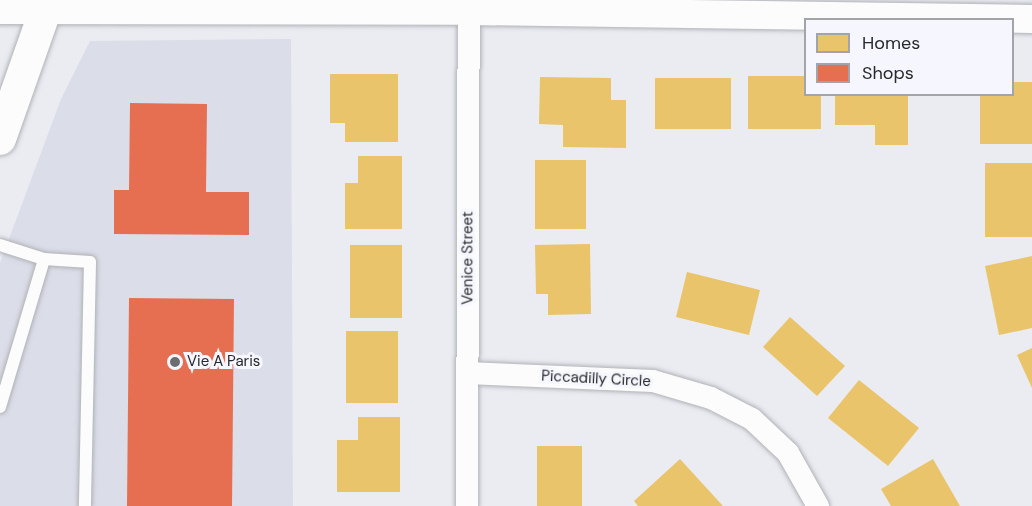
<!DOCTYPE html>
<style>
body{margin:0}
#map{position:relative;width:1032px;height:506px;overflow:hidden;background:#eaecf2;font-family:"DM Sans",sans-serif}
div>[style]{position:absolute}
.built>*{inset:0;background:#dbdde9}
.homes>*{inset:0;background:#e9c46a}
.shops>*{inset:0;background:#e76f51}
.roads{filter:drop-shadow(0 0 2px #b0b2b6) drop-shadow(0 0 2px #b0b2b6)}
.service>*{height:12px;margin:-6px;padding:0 6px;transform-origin:6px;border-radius:6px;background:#fcfcfd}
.minor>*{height:22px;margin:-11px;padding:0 11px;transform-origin:11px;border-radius:11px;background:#fcfcfd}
.tertiary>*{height:28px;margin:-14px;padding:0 14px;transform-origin:14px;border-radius:14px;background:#fcfcfd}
.secondary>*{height:32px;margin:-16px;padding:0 16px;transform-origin:16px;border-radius:16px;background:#fcfcfd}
.dots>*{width:16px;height:16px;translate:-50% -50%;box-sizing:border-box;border:3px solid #f6f7fe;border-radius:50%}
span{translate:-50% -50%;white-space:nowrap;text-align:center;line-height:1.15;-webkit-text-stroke:6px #f6f7fe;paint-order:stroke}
.street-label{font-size:15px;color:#27282c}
.poi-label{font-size:15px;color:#27282c}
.left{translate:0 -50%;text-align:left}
.legend{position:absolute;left:804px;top:18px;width:210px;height:78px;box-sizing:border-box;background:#f6f7fe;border:2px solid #a3a4aa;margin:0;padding:8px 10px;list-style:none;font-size:18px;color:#27282c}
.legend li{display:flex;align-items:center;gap:12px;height:30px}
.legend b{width:30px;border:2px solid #a3a4aa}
</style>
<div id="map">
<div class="built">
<div style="clip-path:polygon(291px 39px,293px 506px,0 506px,0 263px,61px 99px,90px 41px)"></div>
</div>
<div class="homes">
<div style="clip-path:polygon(330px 74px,398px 74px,398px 142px,345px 142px,345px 123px,330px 123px)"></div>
<div style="clip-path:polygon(748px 76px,806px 76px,806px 94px,821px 94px,821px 129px,748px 129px)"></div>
<div style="clip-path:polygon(540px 77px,611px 78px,611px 100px,626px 100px,626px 148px,563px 147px,563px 125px,539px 124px)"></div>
<div style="clip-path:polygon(655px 78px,731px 78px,731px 129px,655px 129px)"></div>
<div style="clip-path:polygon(1012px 82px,1032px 82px,1032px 144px,980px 144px,980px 94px,1012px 94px)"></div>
<div style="clip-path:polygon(835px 94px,908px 94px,908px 145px,875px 145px,875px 125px,835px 125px)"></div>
<div style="clip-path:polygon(358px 156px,402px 156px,402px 229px,345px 229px,345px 183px,358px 183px)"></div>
<div style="clip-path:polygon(535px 160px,586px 160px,586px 229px,535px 229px)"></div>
<div style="clip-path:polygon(985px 163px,1032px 163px,1032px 237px,985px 237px)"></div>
<div style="clip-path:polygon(590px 244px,591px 314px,548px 315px,548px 294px,536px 294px,535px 245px)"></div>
<div style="clip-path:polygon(350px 245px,402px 245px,402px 318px,350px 318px)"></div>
<div style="clip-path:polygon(1032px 256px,1032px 328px,999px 335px,985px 266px)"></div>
<div style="clip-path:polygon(687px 272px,760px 290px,749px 335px,676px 317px)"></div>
<div style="clip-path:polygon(790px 317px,845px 366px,817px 396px,763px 347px)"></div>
<div style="clip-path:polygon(346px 331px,398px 331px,398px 403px,346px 403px)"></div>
<div style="clip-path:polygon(1032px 348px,1032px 388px,1017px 355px)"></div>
<div style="clip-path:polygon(859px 380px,919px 428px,888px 466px,828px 418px)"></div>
<div style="clip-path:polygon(358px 417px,400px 417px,400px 492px,337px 492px,337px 440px,358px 440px)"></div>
<div style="clip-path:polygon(537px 446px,582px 446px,582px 506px,537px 506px)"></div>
<div style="clip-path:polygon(680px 459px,723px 506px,638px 506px,634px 501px)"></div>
<div style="clip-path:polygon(933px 459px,960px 506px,891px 506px,881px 489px)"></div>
</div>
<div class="shops">
<div style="clip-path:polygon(130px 103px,207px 104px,206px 192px,249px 192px,249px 235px,114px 234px,114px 190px,129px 190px)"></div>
<div style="clip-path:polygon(129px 298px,234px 299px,232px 506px,127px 506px)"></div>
</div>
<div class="roads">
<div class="service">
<div style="left:0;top:245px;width:46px;rotate:17.7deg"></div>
<div style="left:44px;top:259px;width:46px;rotate:3.7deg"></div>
<div style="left:90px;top:262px;width:244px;rotate:91.2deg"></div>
<div style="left:0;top:407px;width:154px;rotate:-73.4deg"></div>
</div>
<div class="minor">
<div style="left:467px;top:373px;width:186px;rotate:2.5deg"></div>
<div style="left:653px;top:381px;width:60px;rotate:16.3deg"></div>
<div style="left:711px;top:398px;width:46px;rotate:27.1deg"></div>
<div style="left:752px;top:419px;width:50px;rotate:43.4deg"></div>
<div style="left:788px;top:453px;width:61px;rotate:60.5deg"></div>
<div style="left:467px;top:506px;width:495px;rotate:-89.8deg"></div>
</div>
<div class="tertiary">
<div style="left:0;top:10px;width:469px;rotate:0.1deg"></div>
<div style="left:469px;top:11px;width:563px;rotate:0.81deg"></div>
</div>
<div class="secondary">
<div style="left:0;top:139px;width:147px;rotate:-70.6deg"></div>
</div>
</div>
<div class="dots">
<div style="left:175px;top:362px;background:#6b6d71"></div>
</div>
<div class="street-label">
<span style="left:468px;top:258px;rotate:-90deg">Venice Street</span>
<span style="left:596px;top:379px;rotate:3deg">Piccadilly Circle</span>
</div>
<div class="poi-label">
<span class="left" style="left:187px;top:362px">Vie A Paris</span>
</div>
<ul class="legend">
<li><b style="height:16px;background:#e9c46a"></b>Homes</li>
<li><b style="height:16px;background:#e76f51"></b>Shops</li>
</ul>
</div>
